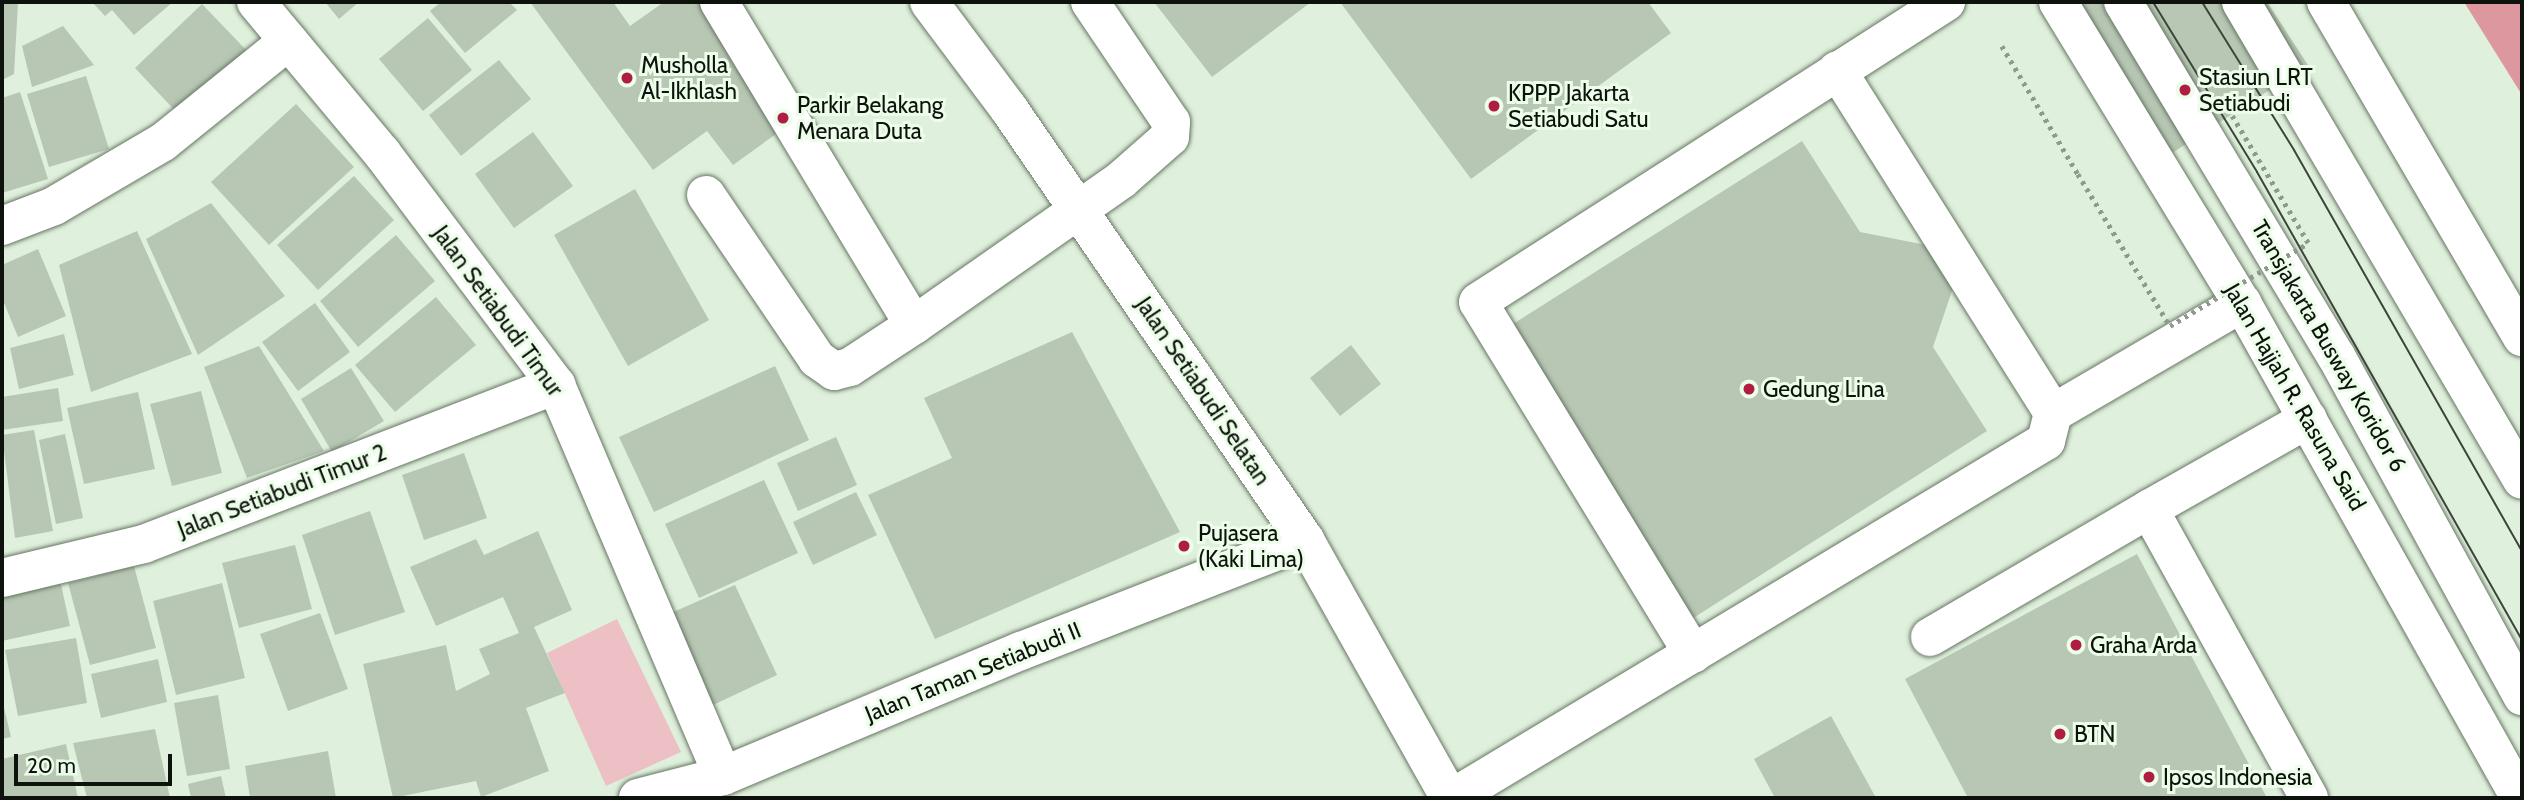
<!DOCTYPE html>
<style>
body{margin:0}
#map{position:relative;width:2524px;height:800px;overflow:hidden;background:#dff0dc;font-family:Cabin,sans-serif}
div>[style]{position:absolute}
.green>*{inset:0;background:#ecc0c4}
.water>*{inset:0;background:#dd979e}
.building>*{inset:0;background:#b7c7b4}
.path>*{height:4.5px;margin-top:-2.25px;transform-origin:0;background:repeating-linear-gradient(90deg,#8e9b8c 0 3.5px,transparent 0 8.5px)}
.roads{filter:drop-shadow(0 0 2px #677664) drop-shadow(0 0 2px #677664)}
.minor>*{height:38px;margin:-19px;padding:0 19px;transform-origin:19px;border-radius:19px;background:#fff}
.major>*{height:38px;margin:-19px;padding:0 19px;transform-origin:19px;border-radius:19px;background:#fff}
.tram>*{height:2px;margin:-1px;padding:0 1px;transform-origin:1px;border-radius:1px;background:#3d453b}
.path-bridge>*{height:4.5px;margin-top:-2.25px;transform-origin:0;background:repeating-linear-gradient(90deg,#8e9b8c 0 3.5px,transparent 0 8.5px)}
.dots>*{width:19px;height:19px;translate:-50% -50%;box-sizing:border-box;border:4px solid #ecfde9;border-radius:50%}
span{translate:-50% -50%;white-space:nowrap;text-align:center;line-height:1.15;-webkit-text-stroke:6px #ecfde9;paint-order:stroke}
.poi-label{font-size:23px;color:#0d130c}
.left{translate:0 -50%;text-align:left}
.street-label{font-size:23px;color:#0d130c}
.frame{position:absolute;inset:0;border:4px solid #0d130c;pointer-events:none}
.scale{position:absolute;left:14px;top:754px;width:158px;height:32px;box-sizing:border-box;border:4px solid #0d130c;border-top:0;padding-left:9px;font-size:21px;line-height:24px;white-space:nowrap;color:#0d130c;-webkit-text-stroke:5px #ecfde9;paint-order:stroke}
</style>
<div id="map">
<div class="green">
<div style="clip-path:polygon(617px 619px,681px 752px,606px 786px,547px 653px)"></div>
</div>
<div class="water">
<div style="clip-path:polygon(2464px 2px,2522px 2px,2522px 95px)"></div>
</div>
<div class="building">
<div style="clip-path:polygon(2px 2px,18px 3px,14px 74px,2px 80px)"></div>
<div style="clip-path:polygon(92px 2px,173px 2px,134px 35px,112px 10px,105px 16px)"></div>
<div style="clip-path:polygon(325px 2px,359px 2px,339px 19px)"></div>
<div style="clip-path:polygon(441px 2px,509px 2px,517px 10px,465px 53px,430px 11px)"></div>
<div style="clip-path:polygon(530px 2px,613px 2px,630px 26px,664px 2px,707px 2px,794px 121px,733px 165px,707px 131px,653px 170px)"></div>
<div style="clip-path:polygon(1154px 2px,1311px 2px,1212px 77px)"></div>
<div style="clip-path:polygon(1340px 2px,1648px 2px,1671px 33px,1471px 179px)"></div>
<div style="clip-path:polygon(2044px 2px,2267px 2px,2308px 65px,2149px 168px)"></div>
<div style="clip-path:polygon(202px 4px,249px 53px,181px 117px,135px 68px)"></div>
<div style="clip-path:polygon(428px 18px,472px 70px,423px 111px,379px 59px)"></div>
<div style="clip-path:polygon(63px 26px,94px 65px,32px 87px,22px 46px)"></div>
<div style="clip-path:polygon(499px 60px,531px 99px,461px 156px,429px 115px)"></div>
<div style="clip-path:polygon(86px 76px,109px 149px,49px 167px,27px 94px)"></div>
<div style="clip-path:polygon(20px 92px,48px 179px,2px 193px,2px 98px)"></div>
<div style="clip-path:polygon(296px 104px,354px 167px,269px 245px,211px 182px)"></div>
<div style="clip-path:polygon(533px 132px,573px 186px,514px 228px,475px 174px)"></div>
<div style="clip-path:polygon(1802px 141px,1860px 232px,1931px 246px,1955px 282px,1933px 347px,1987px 431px,1687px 622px,1502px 331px)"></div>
<div style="clip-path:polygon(354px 176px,394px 220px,318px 290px,277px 245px)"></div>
<div style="clip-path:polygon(635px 189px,709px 320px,628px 366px,554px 235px)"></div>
<div style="clip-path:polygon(211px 203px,285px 296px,198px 355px,146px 239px)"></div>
<div style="clip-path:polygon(137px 231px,192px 354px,91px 392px,59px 265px)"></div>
<div style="clip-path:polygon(396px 235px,435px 281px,358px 347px,320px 301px)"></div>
<div style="clip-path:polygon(38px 249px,66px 316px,18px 337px,2px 298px,2px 265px)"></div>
<div style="clip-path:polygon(436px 297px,476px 345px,395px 412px,355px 365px)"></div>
<div style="clip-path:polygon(315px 303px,350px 352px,298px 391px,262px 342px)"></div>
<div style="clip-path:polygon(1072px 332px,1180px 532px,935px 639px,868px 495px,952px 458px,924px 398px)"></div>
<div style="clip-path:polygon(64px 334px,74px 375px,19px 389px,10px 348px)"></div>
<div style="clip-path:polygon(1351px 345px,1381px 384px,1340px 416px,1310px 378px)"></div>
<div style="clip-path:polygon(259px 346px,324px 451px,247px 478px,204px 367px)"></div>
<div style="clip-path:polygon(775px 366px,809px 440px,654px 512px,619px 437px)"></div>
<div style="clip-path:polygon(351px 368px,384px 421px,332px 452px,301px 399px)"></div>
<div style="clip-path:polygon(58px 388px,63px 421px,2px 430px,2px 397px)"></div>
<div style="clip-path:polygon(201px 391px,222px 473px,172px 486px,150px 404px)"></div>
<div style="clip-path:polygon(138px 392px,155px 469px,84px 484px,67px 408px)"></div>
<div style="clip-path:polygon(34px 430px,53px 531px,15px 538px,2px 435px)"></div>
<div style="clip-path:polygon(65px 434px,83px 518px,56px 524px,39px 440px)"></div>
<div style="clip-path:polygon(836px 437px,857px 485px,798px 511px,777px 463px)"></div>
<div style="clip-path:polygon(464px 453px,487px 518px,424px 540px,402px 475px)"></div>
<div style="clip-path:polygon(764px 480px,798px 553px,699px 598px,665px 524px)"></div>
<div style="clip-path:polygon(856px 492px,877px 535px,813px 565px,793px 522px)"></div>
<div style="clip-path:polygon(370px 511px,405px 612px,335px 635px,302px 535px)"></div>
<div style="clip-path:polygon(538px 531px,572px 610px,534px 627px,565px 693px,526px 708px,549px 771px,481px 797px,476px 781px,393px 798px,363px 664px,446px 645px,456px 691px,490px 674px,479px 649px,519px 633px,503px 597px,436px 626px,410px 567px,476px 539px,484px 555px)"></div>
<div style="clip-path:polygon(295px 545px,312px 609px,239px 628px,222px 563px)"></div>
<div style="clip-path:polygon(2137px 554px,2267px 798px,1968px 798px,1905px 679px)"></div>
<div style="clip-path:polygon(134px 566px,156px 648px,90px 665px,68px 583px)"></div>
<div style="clip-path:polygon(59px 575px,70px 626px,2px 641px,2px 588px)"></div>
<div style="clip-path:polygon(222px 583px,245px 678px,176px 695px,153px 601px)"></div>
<div style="clip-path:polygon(735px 585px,777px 675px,713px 705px,671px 613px)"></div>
<div style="clip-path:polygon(320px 613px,348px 689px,288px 711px,260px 634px)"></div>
<div style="clip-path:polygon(76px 638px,87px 703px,18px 716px,5px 650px)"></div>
<div style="clip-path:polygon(158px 659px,167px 702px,101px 718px,91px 674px)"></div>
<div style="clip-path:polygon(218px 695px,230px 769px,187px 776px,174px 703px)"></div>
<div style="clip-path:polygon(2px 699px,11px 737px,2px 739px)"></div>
<div style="clip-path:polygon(1831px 716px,1876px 798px,1775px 798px,1754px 759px)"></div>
<div style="clip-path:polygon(155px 729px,170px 798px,87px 798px,73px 743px)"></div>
<div style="clip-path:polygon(66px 744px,78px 798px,2px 798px,2px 759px)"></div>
<div style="clip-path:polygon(328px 751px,336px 798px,250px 798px,245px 766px)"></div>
<div style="clip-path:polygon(221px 776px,226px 798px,191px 798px,188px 784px)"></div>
</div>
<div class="path">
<div style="left:2002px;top:46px;width:149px;rotate:59.3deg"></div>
</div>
<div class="roads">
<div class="minor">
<div style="left:256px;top:2px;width:197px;rotate:50.2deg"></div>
<div style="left:382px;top:153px;width:290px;rotate:53.1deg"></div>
<div style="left:556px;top:385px;width:425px;rotate:66.9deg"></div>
<div style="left:719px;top:2px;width:377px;rotate:58.9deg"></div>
<div style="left:914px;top:325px;width:253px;rotate:-35deg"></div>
<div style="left:1121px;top:180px;width:65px;rotate:-41.3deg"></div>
<div style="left:1170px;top:137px;width:15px;rotate:-86deg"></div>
<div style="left:1171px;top:122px;width:145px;rotate:-124deg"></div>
<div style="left:929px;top:2px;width:134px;rotate:53.2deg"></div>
<div style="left:1009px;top:109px;width:523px;rotate:55.52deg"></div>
<div style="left:1305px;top:540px;width:296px;rotate:60.7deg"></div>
<div style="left:2123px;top:2px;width:413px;rotate:59deg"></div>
<div style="left:2336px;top:356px;width:388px;rotate:61.3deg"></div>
<div style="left:2241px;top:2px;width:554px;rotate:59.55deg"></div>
<div style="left:706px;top:195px;width:198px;rotate:55.9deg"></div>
<div style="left:817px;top:359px;width:21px;rotate:35deg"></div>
<div style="left:834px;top:371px;width:16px;rotate:-14deg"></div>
<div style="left:850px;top:367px;width:77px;rotate:-33.3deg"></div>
<div style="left:2px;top:226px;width:56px;rotate:-21deg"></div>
<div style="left:54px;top:206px;width:126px;rotate:-30.4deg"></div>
<div style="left:163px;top:142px;width:161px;rotate:-38.9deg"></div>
<div style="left:2053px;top:413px;width:219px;rotate:-30.2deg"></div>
<div style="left:2308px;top:419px;width:183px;rotate:150.5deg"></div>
<div style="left:2149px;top:509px;width:330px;rotate:61deg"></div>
<div style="left:2px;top:578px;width:146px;rotate:-13.5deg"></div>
<div style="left:144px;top:544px;width:442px;rotate:-21.1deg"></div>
<div style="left:1930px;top:637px;width:254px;rotate:-30.3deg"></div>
<div style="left:1693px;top:654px;width:412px;rotate:-121.4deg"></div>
<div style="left:1478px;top:302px;width:556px;rotate:-32.66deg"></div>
<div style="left:638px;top:798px;width:88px;rotate:-14.5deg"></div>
<div style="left:723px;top:776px;width:323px;rotate:-22.8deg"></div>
<div style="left:1021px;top:651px;width:305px;rotate:-21.3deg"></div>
<div style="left:1452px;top:798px;width:693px;rotate:-31.01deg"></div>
<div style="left:2046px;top:441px;width:29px;rotate:-76deg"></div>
<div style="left:2053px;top:413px;width:405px;rotate:-122.2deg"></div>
</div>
<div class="major">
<div style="left:2058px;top:2px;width:353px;rotate:58.6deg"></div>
<div style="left:2242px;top:303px;width:568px;rotate:60.68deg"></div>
<div style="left:2326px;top:2px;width:388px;rotate:59.7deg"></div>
</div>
</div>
<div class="tram">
<div style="left:2153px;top:2px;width:199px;rotate:58.5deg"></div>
<div style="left:2257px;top:172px;width:538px;rotate:60.48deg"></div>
<div style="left:2202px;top:2px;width:174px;rotate:58.1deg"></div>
<div style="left:2294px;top:150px;width:461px;rotate:60.4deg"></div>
</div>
<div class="path-bridge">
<div style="left:2078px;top:174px;width:178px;rotate:58.8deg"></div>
<div style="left:2170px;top:326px;width:161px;rotate:-31deg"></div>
<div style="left:2308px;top:243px;width:148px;rotate:-120.9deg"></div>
</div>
<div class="dots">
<div style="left:627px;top:78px;background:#af1c44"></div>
<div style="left:2185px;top:90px;background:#af1c44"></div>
<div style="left:1494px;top:106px;background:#af1c44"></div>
<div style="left:783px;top:118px;background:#af1c44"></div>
<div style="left:1749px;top:389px;background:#af1c44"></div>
<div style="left:1184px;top:546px;background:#af1c44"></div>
<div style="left:2076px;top:645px;background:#af1c44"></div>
<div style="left:2060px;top:734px;background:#af1c44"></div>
<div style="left:2149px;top:777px;background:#af1c44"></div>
</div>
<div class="poi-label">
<span class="left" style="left:641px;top:78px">Musholla<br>Al-Ikhlash</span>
<span class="left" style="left:2199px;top:90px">Stasiun LRT<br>Setiabudi</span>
<span class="left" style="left:1508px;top:106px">KPPP Jakarta<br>Setiabudi Satu</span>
<span class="left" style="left:797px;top:118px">Parkir Belakang<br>Menara Duta</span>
<span class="left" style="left:1763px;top:389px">Gedung Lina</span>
<span class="left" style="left:1198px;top:546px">Pujasera<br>(Kaki Lima)</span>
<span class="left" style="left:2090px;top:645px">Graha Arda</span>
<span class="left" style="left:2074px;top:734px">BTN</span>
<span class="left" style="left:2163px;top:777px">Ipsos Indonesia</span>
</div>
<div class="street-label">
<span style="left:498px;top:311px;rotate:54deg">Jalan Setiabudi Timur</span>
<span style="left:2329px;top:346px;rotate:60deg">Transjakarta Busway Koridor 6</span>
<span style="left:1203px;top:391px;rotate:56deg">Jalan Setiabudi Selatan</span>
<span style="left:2295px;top:397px;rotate:60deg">Jalan Hajjah R. Rasuna Said</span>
<span style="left:282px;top:491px;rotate:-21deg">Jalan Setiabudi Timur 2</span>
<span style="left:973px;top:672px;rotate:-22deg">Jalan Taman Setiabudi II</span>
</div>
<div class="frame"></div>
<div class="scale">20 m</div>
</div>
